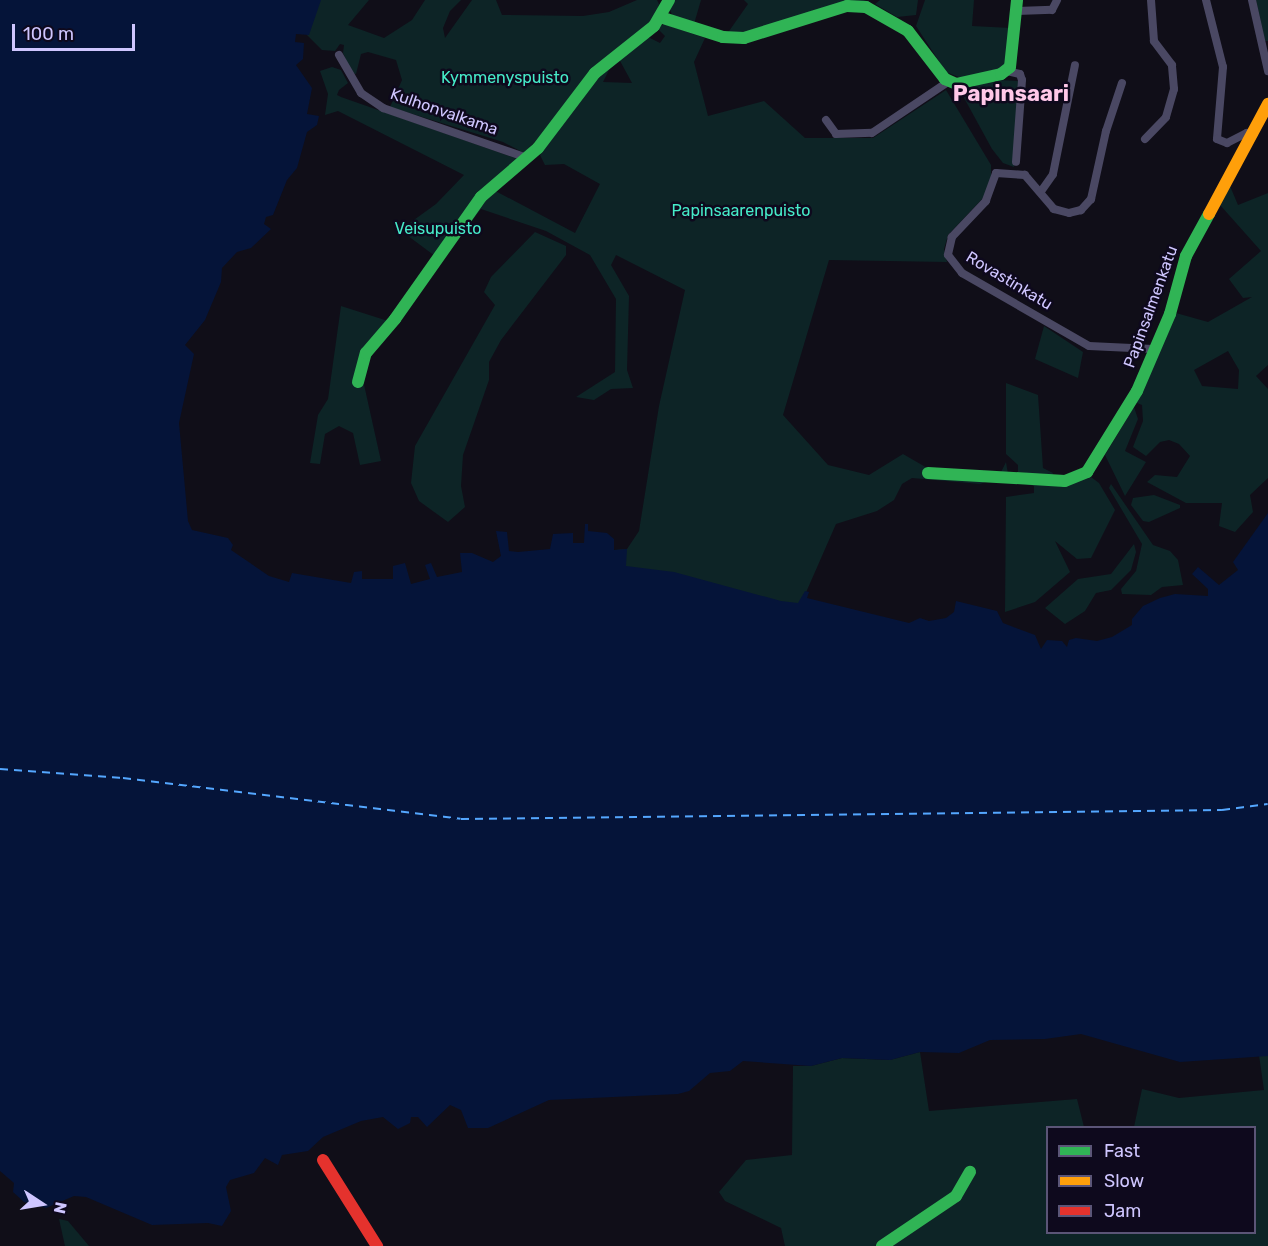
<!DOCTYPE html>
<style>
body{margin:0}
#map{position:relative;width:1268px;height:1246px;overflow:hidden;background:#100e18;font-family:Rubik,sans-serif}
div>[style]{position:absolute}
.green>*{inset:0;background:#0d2426}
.water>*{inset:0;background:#051439}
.ferry>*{height:1.5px;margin-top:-0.75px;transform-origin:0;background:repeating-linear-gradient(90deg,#54a7ff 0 8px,transparent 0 14px)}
.street>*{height:8px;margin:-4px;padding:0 4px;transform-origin:4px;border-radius:4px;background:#4a4863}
.fast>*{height:12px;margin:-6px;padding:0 6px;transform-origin:6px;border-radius:6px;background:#30b455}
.slow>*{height:12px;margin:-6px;padding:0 6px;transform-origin:6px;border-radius:6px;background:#ff9f0a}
.jam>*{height:12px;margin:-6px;padding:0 6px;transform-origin:6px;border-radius:6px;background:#e5322d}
span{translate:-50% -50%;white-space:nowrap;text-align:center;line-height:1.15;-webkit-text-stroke:5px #0e091d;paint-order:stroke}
.park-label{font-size:16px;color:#46ebc9}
.street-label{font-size:16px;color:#cfc6ff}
.district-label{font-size:22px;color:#ffc8e8;font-weight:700}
.legend{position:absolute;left:1046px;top:1126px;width:210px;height:108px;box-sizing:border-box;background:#0e091d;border:2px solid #5b5577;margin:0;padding:8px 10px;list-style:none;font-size:18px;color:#cfc6ff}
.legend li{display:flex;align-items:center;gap:12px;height:30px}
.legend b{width:30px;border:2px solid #5b5577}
.north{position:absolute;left:12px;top:1174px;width:60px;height:60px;-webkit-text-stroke:4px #0e091d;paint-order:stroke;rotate:102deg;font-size:16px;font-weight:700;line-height:24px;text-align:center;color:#cfc6ff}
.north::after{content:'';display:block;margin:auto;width:21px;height:27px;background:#cfc6ff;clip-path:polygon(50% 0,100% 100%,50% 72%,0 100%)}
.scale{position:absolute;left:12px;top:24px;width:123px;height:27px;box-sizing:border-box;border:3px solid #cfc6ff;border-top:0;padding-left:8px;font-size:18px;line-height:21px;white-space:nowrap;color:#cfc6ff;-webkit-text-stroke:4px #0e091d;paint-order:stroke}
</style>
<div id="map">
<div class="green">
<div style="clip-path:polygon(307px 0,369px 0,348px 25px,384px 38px,412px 20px,425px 0,461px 0,450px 11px,443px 28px,445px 38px,472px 0,496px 0,502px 15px,583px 16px,609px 12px,637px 0,657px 0,659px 4px,656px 15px,524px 153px,503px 142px,390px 107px,402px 80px,396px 60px,368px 52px,361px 54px,356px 74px,352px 73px,343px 53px,344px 45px,340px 44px,335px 51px,322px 50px,307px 35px)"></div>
<div style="clip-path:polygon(673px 0,701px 0,694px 24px,673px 17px,670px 10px)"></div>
<div style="clip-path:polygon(744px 0,867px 0,760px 32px,727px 34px,748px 4px)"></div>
<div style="clip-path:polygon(880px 0,918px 0,916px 15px,897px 17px,875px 4px)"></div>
<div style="clip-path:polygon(925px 0,974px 0,972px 26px,1011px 28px,1010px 57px,1002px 68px,961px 78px,946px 72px,916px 26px)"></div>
<div style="clip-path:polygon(1256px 0,1268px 0,1268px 41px,1265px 41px)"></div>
<div style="clip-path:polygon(664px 24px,705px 38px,694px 62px,708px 116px,764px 101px,805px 138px,873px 138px,946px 90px,991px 165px,991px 179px,984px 197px,948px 235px,944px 249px,947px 262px,829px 260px,783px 415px,828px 465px,869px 475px,903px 454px,929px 469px,1001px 472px,1006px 462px,1008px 474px,980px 484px,912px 478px,902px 484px,894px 500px,877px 511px,836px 524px,797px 613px,619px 593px,614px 550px,627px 549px,639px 531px,659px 406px,685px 290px,616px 255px,611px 265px,629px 296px,627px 370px,633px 388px,611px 389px,594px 400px,576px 397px,615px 372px,616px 299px,590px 255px,546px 231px,481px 209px,368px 358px,363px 380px,381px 461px,360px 465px,353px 433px,339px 426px,325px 434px,320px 464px,310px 463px,318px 415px,328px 399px,341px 306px,388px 321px,435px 256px,400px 230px,436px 204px,464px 175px,338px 111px,325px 115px,328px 94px,320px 71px,332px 67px,341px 70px,348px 83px,339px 90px,337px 95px,341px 97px,518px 159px,486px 186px,575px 233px,600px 184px,564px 164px,545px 165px,540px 155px,588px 89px,611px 66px,603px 82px,632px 83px,619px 59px,648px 37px,660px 43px,665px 36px,657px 28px)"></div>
<div style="clip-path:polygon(999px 80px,1018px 81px,1014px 167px,1003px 163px,992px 149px,963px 96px,969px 86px)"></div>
<div style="clip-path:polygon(evenodd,1230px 186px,1238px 205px,1268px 193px,1268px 365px,1256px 376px,1268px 389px,1268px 478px,1250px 495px,1253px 512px,1235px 532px,1219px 526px,1222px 503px,1186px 503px,1147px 482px,1155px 475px,1177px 477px,1190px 456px,1179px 444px,1169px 440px,1160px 442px,1146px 456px,1133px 447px,1143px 421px,1142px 405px,1137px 403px,1137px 398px,1176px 313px,1208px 322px,1252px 297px,1243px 298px,1229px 279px,1261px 251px,1220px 205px,1230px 186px,1228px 351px,1239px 370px,1238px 389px,1202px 386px,1194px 370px,1228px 351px)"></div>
<div style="clip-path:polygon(535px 232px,566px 246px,566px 255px,501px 340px,489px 362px,489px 380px,463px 455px,461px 486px,465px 507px,448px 522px,419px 501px,411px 483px,415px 446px,495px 305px,484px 292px,491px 277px)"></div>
<div style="clip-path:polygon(1044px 326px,1083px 352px,1078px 378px,1035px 359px)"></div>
<div style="clip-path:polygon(1006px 383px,1038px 395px,1043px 468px,1053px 473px,1052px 476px,1018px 472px,1018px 465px,1006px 454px)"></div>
<div style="clip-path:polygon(1134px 407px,1138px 419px,1125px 451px,1146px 462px,1125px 496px,1105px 455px)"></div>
<div style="clip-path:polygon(1091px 477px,1099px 483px,1115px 510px,1091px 558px,1077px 559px,1055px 541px,1070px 572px,1035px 602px,1005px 612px,1006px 497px,1034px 493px,1034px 486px,1026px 484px)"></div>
<div style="clip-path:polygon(1111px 484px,1153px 545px,1170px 551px,1178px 560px,1183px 585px,1162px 587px,1151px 595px,1122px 594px,1121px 589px,1136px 571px,1142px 544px,1109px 488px)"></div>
<div style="clip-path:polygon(1154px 495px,1180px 505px,1180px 508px,1149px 522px,1143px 521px,1131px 505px,1133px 498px)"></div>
<div style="clip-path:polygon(1134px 544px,1136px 552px,1131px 570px,1111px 590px,1096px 593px,1085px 611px,1065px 624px,1045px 608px,1078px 579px,1111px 574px)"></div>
<div style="clip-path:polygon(920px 1052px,929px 1111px,1077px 1099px,1084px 1127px,1048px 1128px,1048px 1232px,1254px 1232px,1254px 1128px,1134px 1127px,1142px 1089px,1179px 1098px,1264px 1090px,1259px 1055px,1268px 1056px,1268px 1246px,785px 1246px,781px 1228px,725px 1201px,719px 1192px,746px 1160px,792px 1155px,793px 1066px,811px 1066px,842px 1058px,890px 1060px)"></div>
<div style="clip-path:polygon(59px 1219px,68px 1221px,89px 1246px,65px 1246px)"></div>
</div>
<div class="water">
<div style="clip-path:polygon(0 0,321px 0,309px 35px,296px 34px,295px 42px,304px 43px,303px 59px,296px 65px,312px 88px,307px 114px,319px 116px,317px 125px,307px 132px,297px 168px,287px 180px,273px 215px,266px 217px,264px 224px,271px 229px,251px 248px,237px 252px,222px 268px,221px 282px,205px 320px,185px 345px,194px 354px,179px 423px,188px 521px,192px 530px,228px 538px,233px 545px,231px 550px,269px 576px,289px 582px,292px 573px,351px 583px,354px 572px,362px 571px,362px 579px,393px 579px,393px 566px,405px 563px,411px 584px,430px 579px,425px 565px,431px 563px,437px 577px,462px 572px,460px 553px,472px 553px,493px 562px,501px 556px,496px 531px,507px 532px,509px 551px,518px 552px,550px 549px,553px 534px,573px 533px,573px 543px,584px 543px,585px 524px,588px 524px,588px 531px,607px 533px,614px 539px,614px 550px,627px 549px,626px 566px,674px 572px,781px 601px,798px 603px,805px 591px,809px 592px,807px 598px,909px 623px,920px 618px,929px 621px,946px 618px,954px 612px,956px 601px,997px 611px,1003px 623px,1035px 635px,1041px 649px,1047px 640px,1062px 641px,1067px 647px,1069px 640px,1076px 638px,1097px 641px,1112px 637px,1132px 625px,1132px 619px,1143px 606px,1160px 598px,1175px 594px,1208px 596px,1208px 589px,1192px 574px,1198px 567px,1219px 585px,1238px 570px,1233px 562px,1268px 513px,1268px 1056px,1180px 1062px,1081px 1034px,1045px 1039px,990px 1040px,959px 1053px,920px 1052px,890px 1060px,842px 1058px,811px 1066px,743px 1061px,730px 1071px,710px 1073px,689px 1091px,678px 1094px,549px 1100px,488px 1128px,468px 1128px,461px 1110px,450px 1105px,427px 1127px,418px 1117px,411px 1117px,410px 1123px,398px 1129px,383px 1117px,361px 1121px,323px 1137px,308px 1151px,282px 1155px,278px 1165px,265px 1158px,254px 1173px,230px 1180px,226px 1187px,231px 1211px,222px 1226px,208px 1223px,152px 1225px,86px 1197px,74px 1196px,46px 1208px,24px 1202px,13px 1192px,14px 1183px,0 1171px)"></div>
</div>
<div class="ferry">
<div style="left:0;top:769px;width:123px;rotate:4.2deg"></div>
<div style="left:123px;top:778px;width:340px;rotate:6.9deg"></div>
<div style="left:461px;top:819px;width:761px;rotate:-0.68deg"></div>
<div style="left:1222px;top:810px;width:46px;rotate:-7.4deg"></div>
</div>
<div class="street">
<div style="left:1206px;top:0;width:69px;rotate:75.8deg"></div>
<div style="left:1223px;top:67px;width:72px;rotate:94.8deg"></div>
<div style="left:1217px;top:139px;width:11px;rotate:22deg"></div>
<div style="left:1227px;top:143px;width:22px;rotate:-27deg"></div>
<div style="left:1247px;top:133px;width:7px;rotate:8deg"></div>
<div style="left:1252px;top:0;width:73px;rotate:77.3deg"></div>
<div style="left:1017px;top:11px;width:35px;rotate:-2deg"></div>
<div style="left:1052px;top:10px;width:11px;rotate:-63deg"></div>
<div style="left:339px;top:55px;width:44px;rotate:59.9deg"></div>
<div style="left:361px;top:93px;width:27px;rotate:34deg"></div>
<div style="left:383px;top:108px;width:152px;rotate:19.1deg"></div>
<div style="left:1007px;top:71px;width:13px;rotate:13deg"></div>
<div style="left:1020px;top:74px;width:6px;rotate:72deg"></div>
<div style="left:1022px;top:80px;width:82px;rotate:94.2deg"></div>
<div style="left:1122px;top:83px;width:51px;rotate:108.4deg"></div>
<div style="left:1106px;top:131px;width:70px;rotate:102.4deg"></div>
<div style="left:1091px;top:199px;width:15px;rotate:132deg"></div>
<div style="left:1081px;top:210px;width:12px;rotate:166deg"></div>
<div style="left:1069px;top:213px;width:16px;rotate:-165deg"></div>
<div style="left:1054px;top:209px;width:45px;rotate:-130.5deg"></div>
<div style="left:1025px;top:175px;width:29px;rotate:-176deg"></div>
<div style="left:996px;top:173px;width:30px;rotate:110deg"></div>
<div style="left:986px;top:201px;width:50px;rotate:133.4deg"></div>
<div style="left:952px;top:237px;width:18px;rotate:103deg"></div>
<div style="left:948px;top:255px;width:23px;rotate:52deg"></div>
<div style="left:962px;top:273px;width:146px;rotate:29.9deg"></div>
<div style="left:1089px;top:346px;width:64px;rotate:2.7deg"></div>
<div style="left:826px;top:120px;width:17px;rotate:54deg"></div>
<div style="left:836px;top:134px;width:36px;rotate:-2deg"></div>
<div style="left:872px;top:133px;width:92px;rotate:-33.9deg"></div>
<div style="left:1145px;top:139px;width:30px;rotate:-46deg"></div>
<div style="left:1166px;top:117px;width:29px;rotate:-74deg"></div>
<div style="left:1174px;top:89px;width:24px;rotate:-95deg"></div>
<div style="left:1172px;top:65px;width:30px;rotate:-127deg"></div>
<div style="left:1154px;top:41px;width:41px;rotate:-94.2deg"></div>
<div style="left:1042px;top:190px;width:19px;rotate:-55deg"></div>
<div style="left:1053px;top:174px;width:111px;rotate:-78.6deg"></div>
</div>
<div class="fast">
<div style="left:660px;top:17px;width:66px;rotate:17.6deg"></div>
<div style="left:723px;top:37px;width:21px;rotate:3deg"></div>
<div style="left:744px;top:38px;width:108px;rotate:-17.3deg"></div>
<div style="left:847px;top:6px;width:19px;rotate:3deg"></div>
<div style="left:866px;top:7px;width:48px;rotate:29.7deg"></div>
<div style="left:908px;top:31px;width:61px;rotate:52.4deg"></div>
<div style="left:945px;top:79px;width:12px;rotate:24deg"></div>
<div style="left:956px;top:84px;width:46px;rotate:-12.5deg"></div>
<div style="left:1001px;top:74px;width:11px;rotate:-38deg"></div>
<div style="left:1010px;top:67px;width:67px;rotate:-84deg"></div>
<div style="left:358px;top:382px;width:30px;rotate:-75deg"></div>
<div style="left:366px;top:353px;width:45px;rotate:-49.5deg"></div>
<div style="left:395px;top:319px;width:149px;rotate:-54.8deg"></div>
<div style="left:481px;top:197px;width:75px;rotate:-40.7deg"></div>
<div style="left:538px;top:148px;width:94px;rotate:-52.8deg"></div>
<div style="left:595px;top:73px;width:75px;rotate:-38.5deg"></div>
<div style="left:654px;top:26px;width:30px;rotate:-60deg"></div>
<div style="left:928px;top:473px;width:137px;rotate:3.3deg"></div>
<div style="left:1065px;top:481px;width:24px;rotate:-22deg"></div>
<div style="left:1087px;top:472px;width:95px;rotate:-58.3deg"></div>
<div style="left:1137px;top:391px;width:84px;rotate:-66.8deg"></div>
<div style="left:1170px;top:314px;width:60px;rotate:-74.6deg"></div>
<div style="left:1186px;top:256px;width:48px;rotate:-61.3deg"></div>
<div style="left:882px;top:1246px;width:89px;rotate:-34deg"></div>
<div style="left:956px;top:1196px;width:28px;rotate:-60deg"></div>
</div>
<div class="slow">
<div style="left:1209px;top:214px;width:125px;rotate:-61.8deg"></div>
</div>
<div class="jam">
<div style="left:323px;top:1160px;width:102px;rotate:57.9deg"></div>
</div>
<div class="park-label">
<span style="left:505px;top:78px">Kymmenyspuisto</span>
<span style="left:741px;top:211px">Papinsaarenpuisto</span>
<span style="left:438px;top:229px">Veisupuisto</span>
</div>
<div class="street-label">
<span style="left:444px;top:112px;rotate:19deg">Kulhonvalkama</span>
<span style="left:1009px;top:281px;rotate:31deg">Rovastinkatu</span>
<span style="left:1151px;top:307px;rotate:-70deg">Papinsalmenkatu</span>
</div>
<div class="district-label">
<span style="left:1011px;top:94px">Papinsaari</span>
</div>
<ul class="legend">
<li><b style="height:8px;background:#30b455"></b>Fast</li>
<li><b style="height:8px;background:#ff9f0a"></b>Slow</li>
<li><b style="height:8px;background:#e5322d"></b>Jam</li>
</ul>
<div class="north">N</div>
<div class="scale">100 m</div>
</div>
